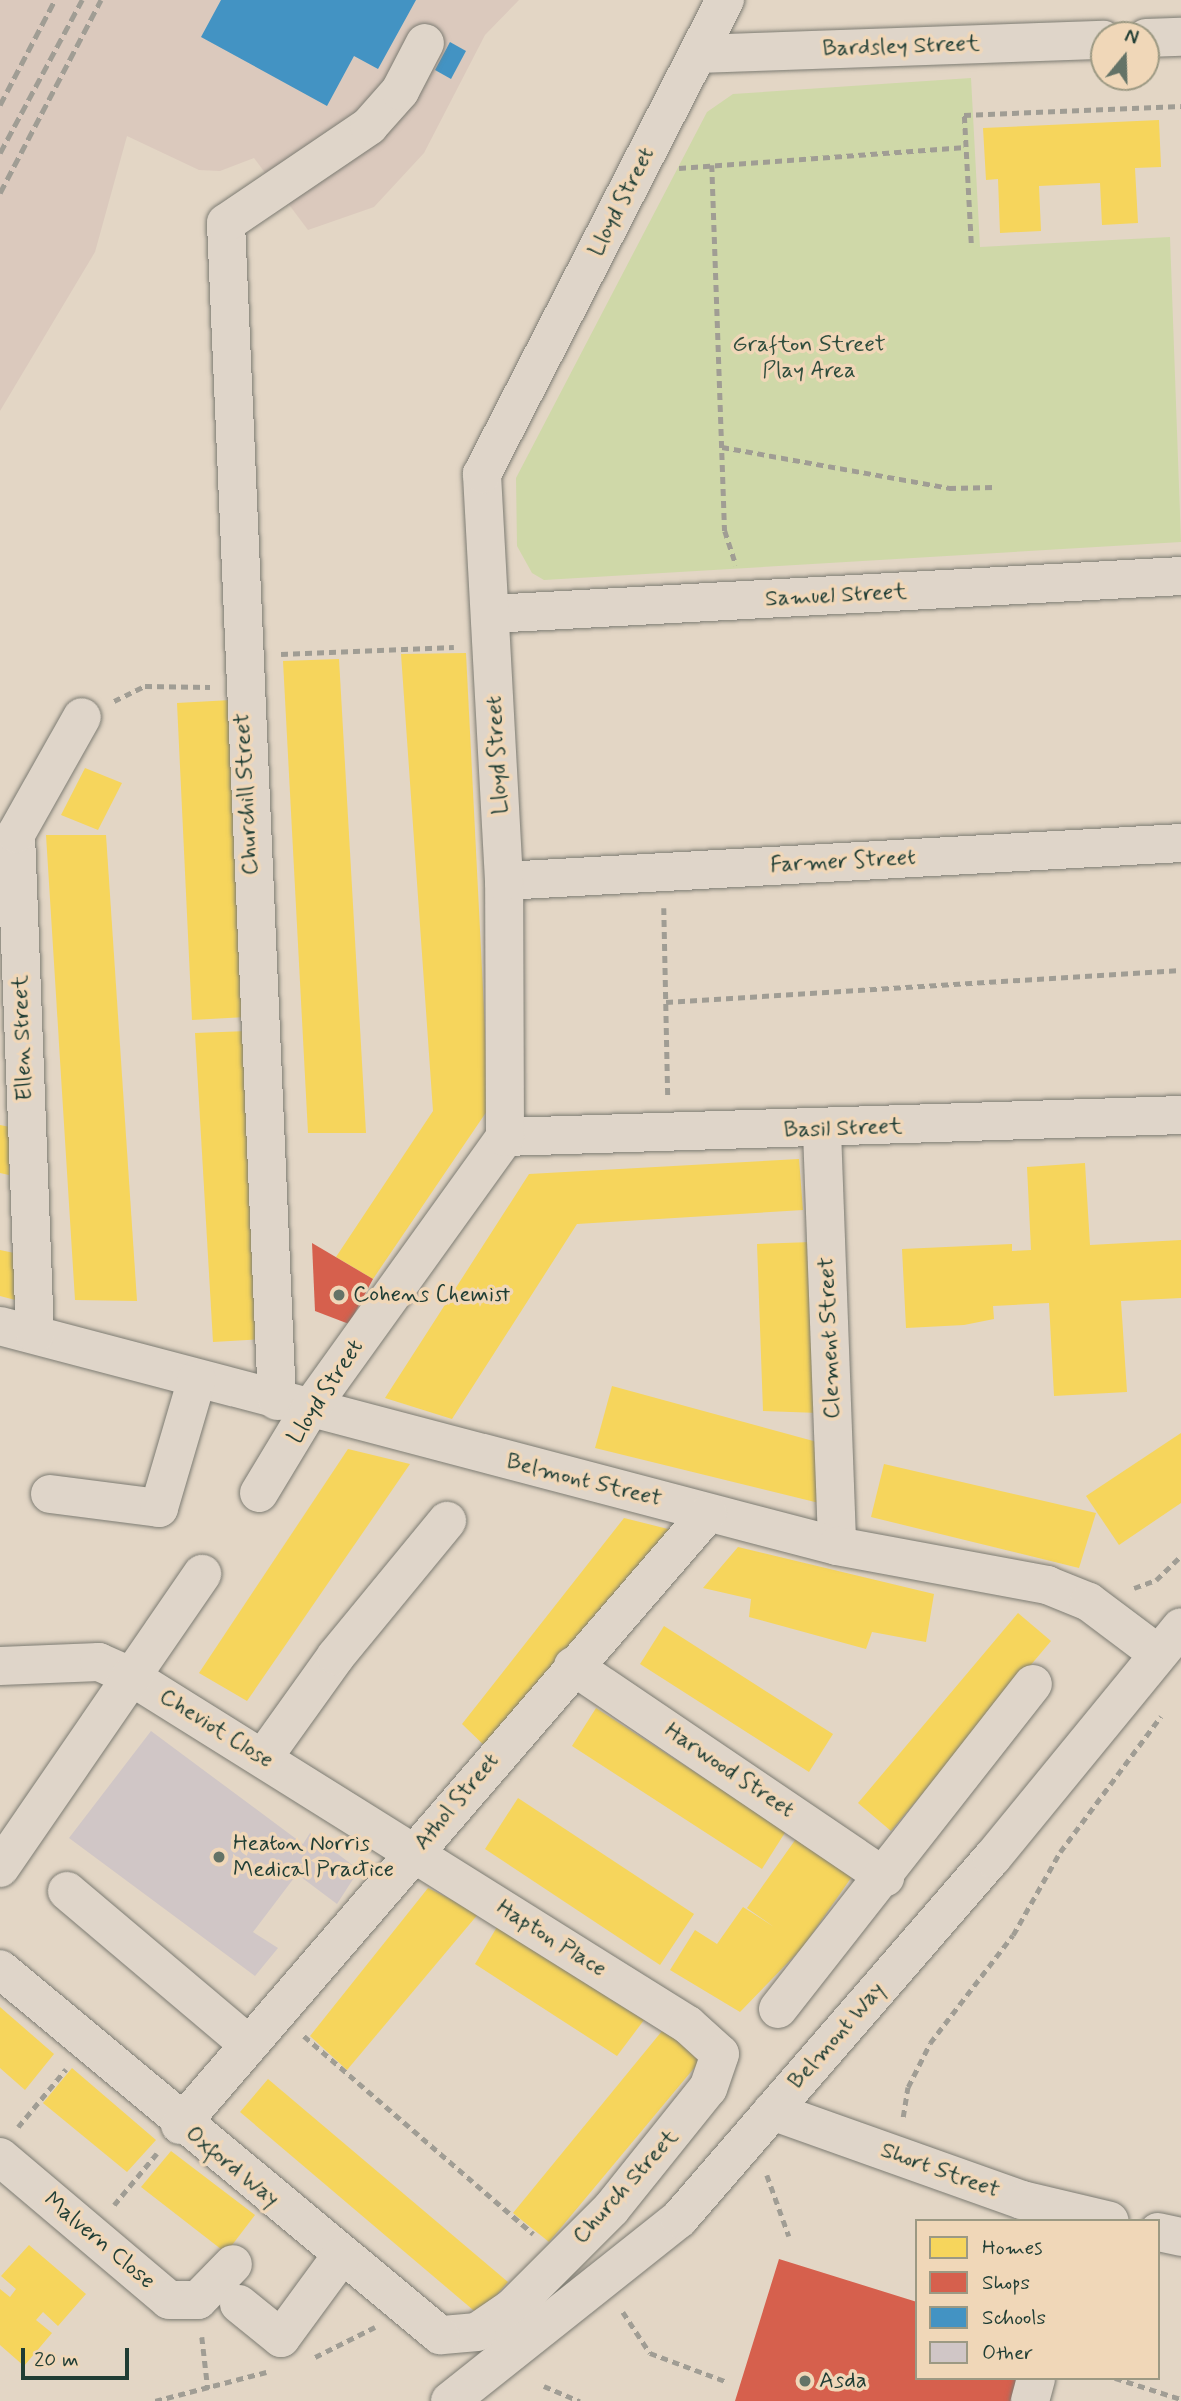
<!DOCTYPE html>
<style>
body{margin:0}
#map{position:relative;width:1181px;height:2401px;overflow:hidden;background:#e3d6c5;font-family:Mynerve,sans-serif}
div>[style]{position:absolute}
.built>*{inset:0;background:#dbc9bd}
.green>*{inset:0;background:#cfd8a8}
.homes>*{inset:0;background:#f6d55c}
.shops>*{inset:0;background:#d6604d}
.schools>*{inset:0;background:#4393c3}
.building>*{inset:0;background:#d0c6c6}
.path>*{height:4.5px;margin-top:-2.25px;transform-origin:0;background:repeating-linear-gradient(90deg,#a09d94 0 7px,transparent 0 12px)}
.roads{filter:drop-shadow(0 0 2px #7d7c73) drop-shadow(0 0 2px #7d7c73)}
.minor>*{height:38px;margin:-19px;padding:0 19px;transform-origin:19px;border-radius:19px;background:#dfd5c9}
.rail>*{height:5px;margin-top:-2.5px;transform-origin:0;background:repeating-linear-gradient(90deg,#a09d94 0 10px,transparent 0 15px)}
.dots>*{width:19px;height:19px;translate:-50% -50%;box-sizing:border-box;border:4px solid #f0d7b8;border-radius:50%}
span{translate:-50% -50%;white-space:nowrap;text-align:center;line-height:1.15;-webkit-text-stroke:7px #f0d7b8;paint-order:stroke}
.street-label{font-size:23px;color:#1f3d34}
.park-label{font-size:23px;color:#2f4d3d}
.poi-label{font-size:23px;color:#1f3d34}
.left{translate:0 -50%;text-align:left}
.legend{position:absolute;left:915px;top:2219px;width:245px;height:161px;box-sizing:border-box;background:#f0d7b8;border:2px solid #9c9983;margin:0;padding:9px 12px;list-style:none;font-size:21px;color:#1f3d34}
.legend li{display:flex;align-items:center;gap:14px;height:35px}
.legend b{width:35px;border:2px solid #9c9983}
.north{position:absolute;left:1090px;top:21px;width:70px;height:70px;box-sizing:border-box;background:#f0d7b8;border:2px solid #9c9983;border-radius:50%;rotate:19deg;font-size:19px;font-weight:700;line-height:28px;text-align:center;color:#1f3d34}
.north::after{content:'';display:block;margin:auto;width:24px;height:32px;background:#647367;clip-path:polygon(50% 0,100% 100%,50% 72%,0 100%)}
.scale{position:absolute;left:21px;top:2348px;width:108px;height:32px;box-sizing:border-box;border:4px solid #1f3d34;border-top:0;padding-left:9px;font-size:21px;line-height:24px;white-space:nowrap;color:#1f3d34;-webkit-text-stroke:5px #f0d7b8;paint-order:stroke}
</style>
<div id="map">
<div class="built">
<div style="clip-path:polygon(0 0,519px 0,485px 35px,424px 153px,374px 207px,308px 230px,254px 158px,220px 171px,199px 170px,127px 136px,95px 252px,0 411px)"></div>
</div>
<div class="green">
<div style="clip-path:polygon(971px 78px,980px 247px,1170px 237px,1181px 542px,544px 580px,532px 573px,517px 546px,516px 478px,707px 112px,733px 94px)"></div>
</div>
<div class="homes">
<div style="clip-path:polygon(1159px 120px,1161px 167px,1135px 168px,1138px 223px,1102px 225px,1100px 183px,1039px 186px,1041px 231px,1000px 233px,998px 179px,986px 180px,983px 128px)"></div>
<div style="clip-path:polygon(466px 653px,489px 1108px,373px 1279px,336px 1257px,433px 1111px,401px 654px)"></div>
<div style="clip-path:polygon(339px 659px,366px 1133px,308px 1133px,283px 661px)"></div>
<div style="clip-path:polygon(231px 700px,246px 1017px,192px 1020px,177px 703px)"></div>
<div style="clip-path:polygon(85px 768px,122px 783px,98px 830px,61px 815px)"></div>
<div style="clip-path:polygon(46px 835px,106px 835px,137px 1301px,75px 1300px)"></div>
<div style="clip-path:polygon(248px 1031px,266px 1339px,213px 1342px,195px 1033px)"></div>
<div style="clip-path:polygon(0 1125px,10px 1127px,9px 1175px,0 1173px)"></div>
<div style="clip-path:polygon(799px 1159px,803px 1210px,577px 1224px,452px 1419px,385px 1398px,529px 1174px)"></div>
<div style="clip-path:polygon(1085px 1163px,1090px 1245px,1181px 1240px,1181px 1298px,1121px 1301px,1127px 1392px,1054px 1396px,1049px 1303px,993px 1306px,994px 1319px,964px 1325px,906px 1328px,902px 1249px,1012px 1244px,1012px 1251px,1031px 1250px,1027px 1167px)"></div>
<div style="clip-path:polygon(812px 1242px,819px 1413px,763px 1411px,757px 1244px)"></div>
<div style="clip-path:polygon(0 1250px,19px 1254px,23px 1302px,0 1296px)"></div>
<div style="clip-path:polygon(612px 1386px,817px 1442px,819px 1503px,595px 1448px)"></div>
<div style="clip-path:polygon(1181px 1433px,1181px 1503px,1119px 1545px,1086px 1496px)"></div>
<div style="clip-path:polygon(348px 1449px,410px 1464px,247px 1701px,199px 1673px)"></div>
<div style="clip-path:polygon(884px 1464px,1096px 1513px,1079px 1568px,871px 1517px)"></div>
<div style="clip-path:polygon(624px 1518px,672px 1530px,489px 1750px,462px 1724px)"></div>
<div style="clip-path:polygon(738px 1547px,934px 1594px,926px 1642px,872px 1632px,866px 1649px,749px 1617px,751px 1599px,703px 1588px)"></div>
<div style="clip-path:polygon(1018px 1613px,1051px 1641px,891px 1831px,858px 1803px)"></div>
<div style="clip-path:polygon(664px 1626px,833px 1734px,809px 1772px,640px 1664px)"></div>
<div style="clip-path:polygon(596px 1708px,786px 1831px,762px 1869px,572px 1746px)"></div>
<div style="clip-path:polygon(518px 1798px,694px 1914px,660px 1965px,485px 1849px)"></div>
<div style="clip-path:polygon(798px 1836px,853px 1875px,803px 1947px,740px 2012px,670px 1970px,695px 1930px,717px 1944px,743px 1907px,774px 1927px,747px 1908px)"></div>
<div style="clip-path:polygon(428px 1888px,479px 1913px,347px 2070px,310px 2036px)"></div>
<div style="clip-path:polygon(497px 1927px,644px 2020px,617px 2056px,475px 1964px)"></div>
<div style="clip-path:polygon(0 2007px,54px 2054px,25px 2090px,0 2068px)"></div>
<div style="clip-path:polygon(662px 2031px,705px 2055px,549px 2242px,513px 2213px)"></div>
<div style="clip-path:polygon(72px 2068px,156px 2140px,127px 2172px,43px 2103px)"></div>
<div style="clip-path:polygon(268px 2079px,508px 2282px,479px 2315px,240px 2112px)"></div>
<div style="clip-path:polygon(171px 2151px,255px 2215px,226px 2253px,141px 2187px)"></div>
<div style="clip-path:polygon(29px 2245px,86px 2294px,58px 2326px,43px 2312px,36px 2320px,52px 2333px,24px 2366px,0 2345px,0 2289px,10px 2297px,16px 2289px,1px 2276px)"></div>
</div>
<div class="shops">
<div style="clip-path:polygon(312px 1243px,373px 1279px,349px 1324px,315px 1311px)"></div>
<div style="clip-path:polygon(779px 2259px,917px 2302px,917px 2378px,1016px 2378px,1013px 2401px,735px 2401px)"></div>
</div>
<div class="schools">
<div style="clip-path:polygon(221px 0,416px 0,378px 69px,354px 56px,327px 106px,201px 37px)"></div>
<div style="clip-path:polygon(450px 42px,466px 51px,451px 79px,435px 70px)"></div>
</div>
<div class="building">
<div style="clip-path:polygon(151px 1731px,303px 1844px,310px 1833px,359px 1870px,337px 1904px,297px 1874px,253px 1932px,278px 1948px,255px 1976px,69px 1838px)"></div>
</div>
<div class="path">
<div style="left:712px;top:165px;width:366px;rotate:88deg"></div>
<div style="left:725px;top:531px;width:36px;rotate:72deg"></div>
<div style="left:679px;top:168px;width:284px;rotate:-4.2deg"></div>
<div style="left:971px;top:243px;width:128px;rotate:-93.1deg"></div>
<div style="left:964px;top:115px;width:217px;rotate:-2.4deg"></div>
<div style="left:722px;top:447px;width:231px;rotate:10.2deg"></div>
<div style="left:949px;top:488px;width:45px;rotate:-1.3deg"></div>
<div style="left:281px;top:654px;width:173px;rotate:-2.3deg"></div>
<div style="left:114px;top:701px;width:34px;rotate:-26deg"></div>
<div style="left:145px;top:686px;width:65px;rotate:0.9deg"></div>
<div style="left:664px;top:908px;width:188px;rotate:88.8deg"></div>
<div style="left:666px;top:1002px;width:516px;rotate:-3.56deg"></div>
<div style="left:1134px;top:1588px;width:23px;rotate:-20deg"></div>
<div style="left:1156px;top:1580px;width:35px;rotate:-44deg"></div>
<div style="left:304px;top:2036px;width:303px;rotate:40.8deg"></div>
<div style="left:903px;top:2117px;width:30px;rotate:-81deg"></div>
<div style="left:908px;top:2087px;width:49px;rotate:-63.4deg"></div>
<div style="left:930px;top:2043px;width:136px;rotate:-52.5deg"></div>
<div style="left:1013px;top:1935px;width:95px;rotate:-60.5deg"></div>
<div style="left:1060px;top:1852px;width:169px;rotate:-53.4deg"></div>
<div style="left:18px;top:2127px;width:75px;rotate:-50.4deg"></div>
<div style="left:767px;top:2175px;width:65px;rotate:70.2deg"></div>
<div style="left:114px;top:2205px;width:67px;rotate:-50.4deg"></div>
<div style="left:623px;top:2312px;width:49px;rotate:56.6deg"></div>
<div style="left:650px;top:2353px;width:80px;rotate:20.5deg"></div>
<div style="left:202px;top:2337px;width:52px;rotate:83.4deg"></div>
<div style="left:315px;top:2357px;width:67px;rotate:-26.6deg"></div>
<div style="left:1115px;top:2378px;width:69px;rotate:17.7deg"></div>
<div style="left:544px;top:2386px;width:39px;rotate:23deg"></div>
<div style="left:155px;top:2401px;width:115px;rotate:-14.6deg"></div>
</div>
<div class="roads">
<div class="minor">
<div style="left:1146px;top:38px;width:35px;rotate:-2deg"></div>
<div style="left:698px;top:54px;width:406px;rotate:-2deg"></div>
<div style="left:491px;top:614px;width:691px;rotate:-3.15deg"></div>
<div style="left:504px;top:881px;width:678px;rotate:-3.21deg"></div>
<div style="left:822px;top:1131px;width:415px;rotate:87.9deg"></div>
<div style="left:505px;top:1137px;width:676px;rotate:-1.86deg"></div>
<div style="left:0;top:1326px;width:865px;rotate:14.73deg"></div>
<div style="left:837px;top:1546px;width:214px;rotate:10.5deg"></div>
<div style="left:1047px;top:1585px;width:45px;rotate:22deg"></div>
<div style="left:1089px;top:1602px;width:85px;rotate:36.9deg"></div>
<div style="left:35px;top:1334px;width:500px;rotate:-92.18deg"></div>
<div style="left:16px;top:834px;width:134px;rotate:-60.6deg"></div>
<div style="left:277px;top:1401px;width:1179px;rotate:-92.48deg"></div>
<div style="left:226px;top:223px;width:173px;rotate:-34.1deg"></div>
<div style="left:369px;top:126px;width:47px;rotate:-48.5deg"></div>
<div style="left:400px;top:91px;width:54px;rotate:-62.5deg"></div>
<div style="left:259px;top:1493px;width:97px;rotate:-58.9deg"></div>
<div style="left:309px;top:1410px;width:336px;rotate:-54.3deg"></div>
<div style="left:505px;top:1137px;width:256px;rotate:-90.2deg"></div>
<div style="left:504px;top:881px;width:408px;rotate:-93.1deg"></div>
<div style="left:482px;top:474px;width:533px;rotate:-62.86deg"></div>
<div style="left:50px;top:1494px;width:110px;rotate:7.3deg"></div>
<div style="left:159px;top:1508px;width:134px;rotate:-73.6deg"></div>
<div style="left:0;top:1666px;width:99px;rotate:-2.3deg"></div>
<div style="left:99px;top:1662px;width:34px;rotate:24deg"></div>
<div style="left:130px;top:1676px;width:658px;rotate:32.02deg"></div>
<div style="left:688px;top:2025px;width:43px;rotate:42.2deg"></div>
<div style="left:720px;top:2054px;width:36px;rotate:109deg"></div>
<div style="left:708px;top:2088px;width:155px;rotate:128.7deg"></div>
<div style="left:611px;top:2209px;width:140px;rotate:135deg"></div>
<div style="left:512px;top:2308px;width:42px;rotate:145.6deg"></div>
<div style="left:477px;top:2332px;width:37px;rotate:175deg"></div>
<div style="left:440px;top:2335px;width:572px;rotate:-140.25deg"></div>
<div style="left:573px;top:1666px;width:377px;rotate:34.1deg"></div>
<div style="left:263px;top:1758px;width:125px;rotate:-54.4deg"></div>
<div style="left:336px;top:1656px;width:175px;rotate:-50.6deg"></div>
<div style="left:0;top:1868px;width:357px;rotate:-55.5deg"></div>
<div style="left:67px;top:1891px;width:238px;rotate:40.2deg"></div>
<div style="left:778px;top:2009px;width:413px;rotate:-51.9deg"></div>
<div style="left:772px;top:2111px;width:265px;rotate:19.6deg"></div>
<div style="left:1022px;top:2200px;width:90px;rotate:13.4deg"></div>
<div style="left:180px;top:2125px;width:808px;rotate:-49.21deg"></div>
<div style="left:0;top:2157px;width:221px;rotate:40.2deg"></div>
<div style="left:169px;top:2300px;width:29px"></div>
<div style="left:198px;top:2300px;width:50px;rotate:-45.8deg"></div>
<div style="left:1158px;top:2232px;width:24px;rotate:12deg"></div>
<div style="left:239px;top:2304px;width:54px;rotate:39deg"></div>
<div style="left:281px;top:2338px;width:102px;rotate:-53.8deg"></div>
<div style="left:450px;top:2401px;width:293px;rotate:-38.5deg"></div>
<div style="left:679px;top:2219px;width:478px;rotate:-49.1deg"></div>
<div style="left:992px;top:1858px;width:298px;rotate:-50.7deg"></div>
<div style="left:1030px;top:2401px;width:24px;rotate:-75deg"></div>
</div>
</div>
<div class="rail">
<div style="left:0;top:105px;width:119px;rotate:-62.4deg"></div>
<div style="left:0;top:153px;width:174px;rotate:-61.8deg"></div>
<div style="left:0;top:193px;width:218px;rotate:-62.4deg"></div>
</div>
<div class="dots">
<div style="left:339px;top:1295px;background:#647367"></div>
<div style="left:219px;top:1857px;background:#647367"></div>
<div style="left:805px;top:2381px;background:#647367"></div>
</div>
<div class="street-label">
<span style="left:901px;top:47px;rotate:-2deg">Bardsley Street</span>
<span style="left:622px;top:202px;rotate:-63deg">Lloyd Street</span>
<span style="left:836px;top:596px;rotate:-3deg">Samuel Street</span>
<span style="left:498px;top:755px;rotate:-93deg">Lloyd Street</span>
<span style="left:247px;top:794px;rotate:-93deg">Churchill Street</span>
<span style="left:843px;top:862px;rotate:-3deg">Farmer Street</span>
<span style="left:23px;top:1038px;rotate:-92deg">Ellen Street</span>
<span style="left:843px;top:1129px;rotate:-2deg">Basil Street</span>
<span style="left:830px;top:1338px;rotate:-92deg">Clement Street</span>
<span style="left:326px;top:1392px;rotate:-57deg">Lloyd Street</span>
<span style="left:584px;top:1481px;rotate:14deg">Belmont Street</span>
<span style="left:216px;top:1729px;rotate:32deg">Cheviot Close</span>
<span style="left:729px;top:1771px;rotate:34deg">Harwood Street</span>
<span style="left:457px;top:1802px;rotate:-50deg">Athol Street</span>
<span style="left:551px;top:1939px;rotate:32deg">Hapton Place</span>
<span style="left:837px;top:2036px;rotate:-49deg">Belmont Way</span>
<span style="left:232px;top:2167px;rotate:39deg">Oxford Way</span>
<span style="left:940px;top:2171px;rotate:20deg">Short Street</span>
<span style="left:626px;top:2187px;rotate:-48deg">Church Street</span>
<span style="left:99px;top:2241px;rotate:40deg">Malvern Close</span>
</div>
<div class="park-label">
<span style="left:809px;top:358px">Grafton Street<br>Play Area</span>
</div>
<div class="poi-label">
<span class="left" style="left:353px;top:1295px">Cohens Chemist</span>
<span class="left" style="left:233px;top:1857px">Heaton Norris<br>Medical Practice</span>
<span class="left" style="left:819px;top:2381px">Asda</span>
</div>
<ul class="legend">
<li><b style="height:19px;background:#f6d55c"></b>Homes</li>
<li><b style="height:19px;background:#d6604d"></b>Shops</li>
<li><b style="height:19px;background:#4393c3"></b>Schools</li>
<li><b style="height:19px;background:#d0c6c6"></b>Other</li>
</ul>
<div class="north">N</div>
<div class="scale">20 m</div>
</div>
